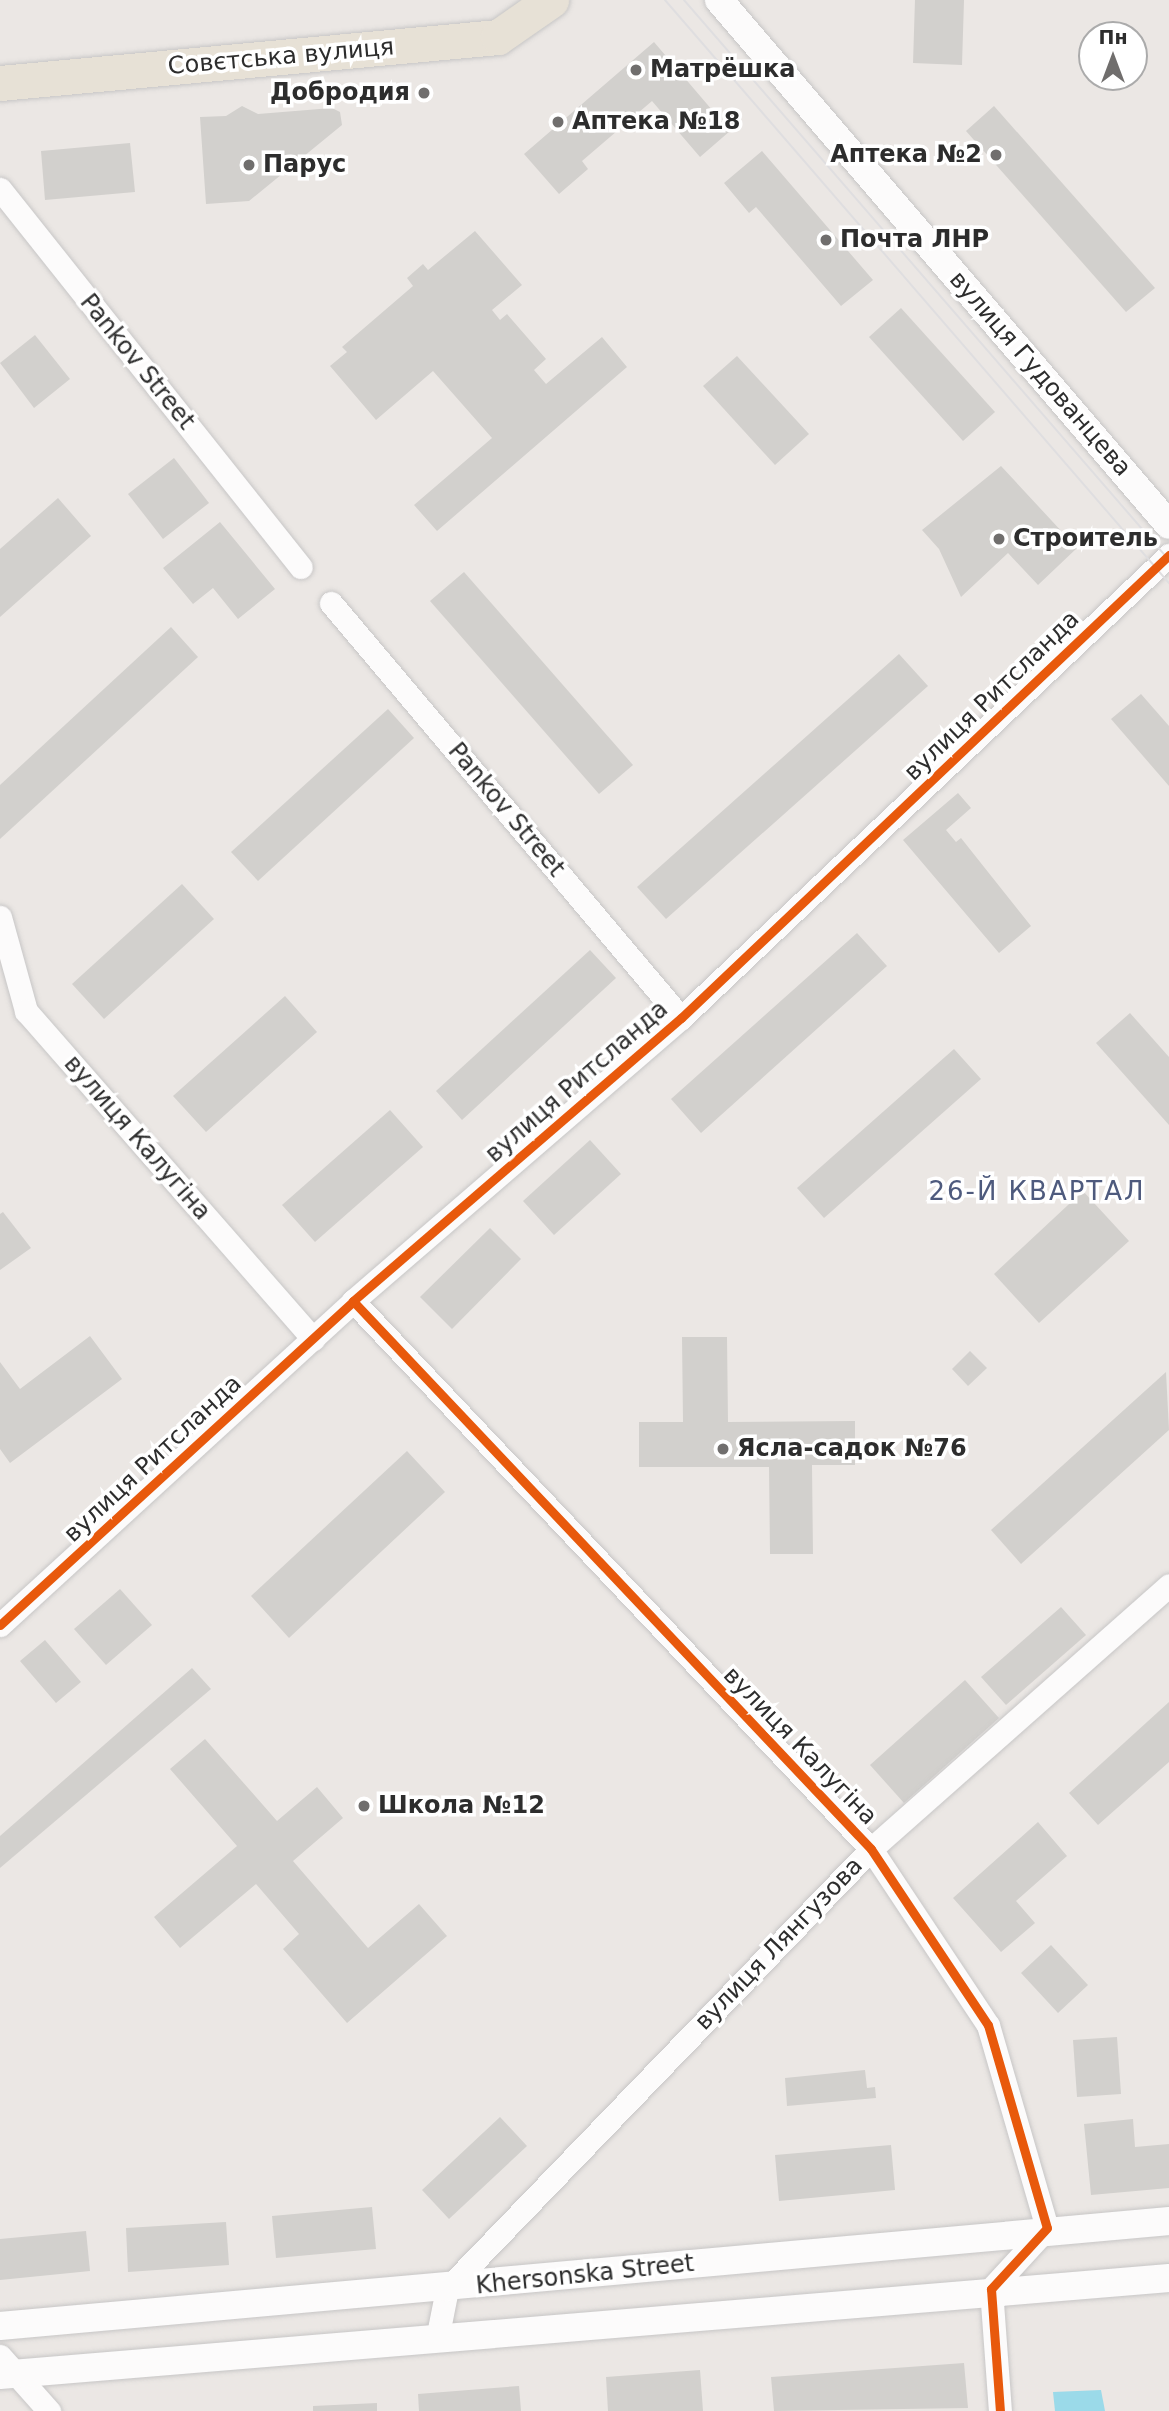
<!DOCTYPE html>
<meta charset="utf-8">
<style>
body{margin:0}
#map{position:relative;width:1169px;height:2411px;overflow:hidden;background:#ebe7e4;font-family:"DejaVu Sans",sans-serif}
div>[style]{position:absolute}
.water>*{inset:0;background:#9bdae9}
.building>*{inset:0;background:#d2d0cd}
.roads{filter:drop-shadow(0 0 2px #c7c6c6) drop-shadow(0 0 2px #c7c6c6)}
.minor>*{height:23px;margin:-11.5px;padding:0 11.5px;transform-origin:11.5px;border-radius:11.5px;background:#fcfbfb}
.tertiary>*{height:28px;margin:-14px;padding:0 14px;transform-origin:14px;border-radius:14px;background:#fcfbfb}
.primary>*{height:35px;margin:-17.5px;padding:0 17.5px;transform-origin:17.5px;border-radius:17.5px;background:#e7e1d6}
.tram>*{height:2px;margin:-1px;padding:0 1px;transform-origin:1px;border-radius:1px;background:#dfdee0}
.cycleway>*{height:9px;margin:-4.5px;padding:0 4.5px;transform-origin:4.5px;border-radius:4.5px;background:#e8590c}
.dots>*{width:19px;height:19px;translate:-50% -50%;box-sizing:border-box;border:4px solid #fff;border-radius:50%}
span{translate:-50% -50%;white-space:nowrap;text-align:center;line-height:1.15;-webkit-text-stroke:7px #fff;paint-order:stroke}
.street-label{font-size:24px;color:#2d2d2d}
.poi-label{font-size:24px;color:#2d2d2d;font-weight:700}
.left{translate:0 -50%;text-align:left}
.right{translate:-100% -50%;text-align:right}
.neighbourhood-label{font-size:26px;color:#4e5a7d;letter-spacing:2px}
.north{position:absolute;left:1078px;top:21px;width:70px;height:70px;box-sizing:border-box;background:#fff;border:2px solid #ababab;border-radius:50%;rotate:0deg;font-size:19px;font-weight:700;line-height:28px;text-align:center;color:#2d2d2d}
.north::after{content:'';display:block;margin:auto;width:24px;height:32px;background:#706e6d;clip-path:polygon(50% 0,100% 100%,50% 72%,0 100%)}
</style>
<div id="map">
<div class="water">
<div style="clip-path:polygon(1101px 2390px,1105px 2411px,1055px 2411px,1053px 2392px)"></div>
</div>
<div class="building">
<div style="clip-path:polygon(915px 0,964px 0,962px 65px,913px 63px)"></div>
<div style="clip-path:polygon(654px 42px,730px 131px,700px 157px,652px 101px,582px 161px,588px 169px,559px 194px,524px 154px)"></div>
<div style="clip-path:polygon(242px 106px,258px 114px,332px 108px,340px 112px,342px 125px,249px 201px,206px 204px,200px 117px,226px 116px)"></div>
<div style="clip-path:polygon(994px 106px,1155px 288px,1126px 312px,966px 131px)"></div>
<div style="clip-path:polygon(130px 143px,135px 192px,45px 200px,41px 151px)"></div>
<div style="clip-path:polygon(762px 151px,873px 280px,841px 306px,756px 207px,749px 213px,724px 183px)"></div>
<div style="clip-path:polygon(475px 231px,522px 285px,492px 310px,500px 320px,507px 314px,546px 359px,534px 370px,546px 384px,602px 337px,627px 367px,437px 531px,414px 505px,492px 438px,433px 371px,376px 420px,330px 366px,347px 352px,342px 347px,413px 286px,407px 278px,423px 264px,428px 270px)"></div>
<div style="clip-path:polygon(901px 308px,995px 412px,963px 441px,869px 337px)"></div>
<div style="clip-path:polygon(35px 335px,70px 379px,34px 408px,0 363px)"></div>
<div style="clip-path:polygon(737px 356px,809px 434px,775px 465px,703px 386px)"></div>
<div style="clip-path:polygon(174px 458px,209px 503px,163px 539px,128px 494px)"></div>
<div style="clip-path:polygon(1001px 466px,1077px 548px,1038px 585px,1008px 553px,961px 597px,939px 549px,922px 530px)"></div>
<div style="clip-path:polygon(58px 498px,91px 536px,0 617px,0 549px)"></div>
<div style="clip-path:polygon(220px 522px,275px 589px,238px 619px,213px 588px,193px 604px,163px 568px)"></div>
<div style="clip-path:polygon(464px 572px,633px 765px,599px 794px,430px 601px)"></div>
<div style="clip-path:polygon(171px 627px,198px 657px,0 839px,0 785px)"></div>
<div style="clip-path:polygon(899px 654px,928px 686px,666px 919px,637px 887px)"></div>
<div style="clip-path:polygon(1141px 694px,1169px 726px,1169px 786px,1111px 719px)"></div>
<div style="clip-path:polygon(388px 709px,414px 738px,258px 881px,231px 852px)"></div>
<div style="clip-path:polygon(958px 793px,971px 808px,946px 830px,956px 842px,961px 838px,1031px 926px,999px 953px,903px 840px)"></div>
<div style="clip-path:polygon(182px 884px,214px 919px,104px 1019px,72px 984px)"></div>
<div style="clip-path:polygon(857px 933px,887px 966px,701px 1133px,671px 1099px)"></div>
<div style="clip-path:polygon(590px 950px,616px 978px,462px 1120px,436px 1091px)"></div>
<div style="clip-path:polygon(285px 996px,317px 1032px,206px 1132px,173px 1096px)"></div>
<div style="clip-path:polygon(1130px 1013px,1169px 1057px,1169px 1125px,1096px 1043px)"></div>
<div style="clip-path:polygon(954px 1049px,981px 1079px,824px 1218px,797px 1188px)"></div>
<div style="clip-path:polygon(390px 1110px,423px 1147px,315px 1242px,282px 1205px)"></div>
<div style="clip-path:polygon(590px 1140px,621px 1174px,554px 1235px,523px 1201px)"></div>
<div style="clip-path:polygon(1083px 1191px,1129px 1241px,1039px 1323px,994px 1274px)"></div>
<div style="clip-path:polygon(3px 1212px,31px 1248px,0 1270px,0 1214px)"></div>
<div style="clip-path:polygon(490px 1228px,521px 1259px,452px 1329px,420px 1297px)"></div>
<div style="clip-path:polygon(90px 1336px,122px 1379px,10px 1463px,0 1449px,0 1362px,20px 1389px)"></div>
<div style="clip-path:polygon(682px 1337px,727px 1337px,728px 1422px,855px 1421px,855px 1465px,812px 1465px,813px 1554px,770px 1554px,769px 1467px,639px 1467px,639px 1422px,683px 1422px)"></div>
<div style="clip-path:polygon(970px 1351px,987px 1368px,968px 1386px,952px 1369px)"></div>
<div style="clip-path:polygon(1166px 1372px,1169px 1430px,1021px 1564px,991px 1530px)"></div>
<div style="clip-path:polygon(407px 1451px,445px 1492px,289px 1638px,251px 1596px)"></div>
<div style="clip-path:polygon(120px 1589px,152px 1625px,106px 1665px,74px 1629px)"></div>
<div style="clip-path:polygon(1061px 1607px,1086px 1635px,1006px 1705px,981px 1677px)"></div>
<div style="clip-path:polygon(45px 1640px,81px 1682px,56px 1703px,20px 1661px)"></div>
<div style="clip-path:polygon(192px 1668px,211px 1689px,0 1868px,0 1836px)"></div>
<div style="clip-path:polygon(965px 1680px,999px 1718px,904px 1803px,870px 1765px)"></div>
<div style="clip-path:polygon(1169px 1702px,1169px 1762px,1098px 1825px,1069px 1793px)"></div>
<div style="clip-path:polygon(205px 1739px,277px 1821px,317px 1787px,343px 1818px,293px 1861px,368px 1948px,419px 1904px,447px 1936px,347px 2023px,283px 1949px,299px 1934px,256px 1884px,180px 1948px,154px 1917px,237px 1846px,170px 1769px)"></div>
<div style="clip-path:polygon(1038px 1822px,1067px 1856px,1016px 1901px,1035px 1923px,1001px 1952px,953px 1898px)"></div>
<div style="clip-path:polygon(1051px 1945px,1088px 1985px,1058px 2013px,1021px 1973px)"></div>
<div style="clip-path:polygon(1117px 2037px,1121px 2094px,1077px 2097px,1073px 2040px)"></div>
<div style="clip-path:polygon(865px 2070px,867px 2088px,875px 2087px,876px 2098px,787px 2106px,785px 2078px)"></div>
<div style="clip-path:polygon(500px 2117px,527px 2146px,449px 2219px,422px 2190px)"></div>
<div style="clip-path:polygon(1133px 2119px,1135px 2147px,1169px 2144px,1169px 2188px,1091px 2195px,1084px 2124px)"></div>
<div style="clip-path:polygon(891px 2145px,895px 2190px,779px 2201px,775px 2155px)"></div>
<div style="clip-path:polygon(372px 2207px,376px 2249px,276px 2258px,272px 2216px)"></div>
<div style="clip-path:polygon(226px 2222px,229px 2265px,128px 2272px,126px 2228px)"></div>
<div style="clip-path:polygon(86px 2231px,90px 2271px,0 2280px,0 2239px)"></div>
<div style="clip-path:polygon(964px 2363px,968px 2408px,774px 2411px,771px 2377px)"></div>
<div style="clip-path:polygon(700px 2370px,703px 2411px,608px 2411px,606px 2377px)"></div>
<div style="clip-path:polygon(519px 2386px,521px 2411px,419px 2411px,418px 2394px)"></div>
<div style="clip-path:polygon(377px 2403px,377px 2411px,313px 2411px,313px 2406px)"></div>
</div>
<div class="roads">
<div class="minor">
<div style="left:0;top:189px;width:483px;rotate:51.5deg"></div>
<div style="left:331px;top:603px;width:543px;rotate:49.86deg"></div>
<div style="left:0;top:917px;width:98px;rotate:74.5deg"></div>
<div style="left:26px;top:1011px;width:436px;rotate:48.8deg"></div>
<div style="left:353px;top:1301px;width:754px;rotate:46.61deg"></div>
<div style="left:871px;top:1849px;width:211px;rotate:56.4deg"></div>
<div style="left:988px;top:2025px;width:211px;rotate:73.8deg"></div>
<div style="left:1047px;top:2228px;width:83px;rotate:132.6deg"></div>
<div style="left:991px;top:2289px;width:122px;rotate:85.8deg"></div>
<div style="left:0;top:1625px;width:479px;rotate:-42.5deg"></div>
<div style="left:353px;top:1301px;width:433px;rotate:-40.8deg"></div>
<div style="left:681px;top:1018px;width:673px;rotate:-43.49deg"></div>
<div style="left:437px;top:2339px;width:51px;rotate:-78.7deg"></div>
<div style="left:447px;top:2289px;width:611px;rotate:-46.06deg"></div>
<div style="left:871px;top:1849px;width:398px;rotate:-41.5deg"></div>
<div style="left:0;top:2356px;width:74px;rotate:48.3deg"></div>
</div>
<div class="tertiary">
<div style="left:719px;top:0;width:691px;rotate:49.4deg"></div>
<div style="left:0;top:2326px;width:1174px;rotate:-5.13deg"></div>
<div style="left:0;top:2375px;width:1173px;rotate:-4.74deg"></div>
</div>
<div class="primary">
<div style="left:0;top:83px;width:500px;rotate:-5.28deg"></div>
<div style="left:498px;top:37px;width:65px;rotate:-34.9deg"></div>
</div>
</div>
<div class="tram">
<div style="left:665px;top:0;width:771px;rotate:49.16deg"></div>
<div style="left:684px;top:0;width:741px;rotate:49.11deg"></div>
</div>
<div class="cycleway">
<div style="left:353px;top:1301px;width:754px;rotate:46.61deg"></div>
<div style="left:871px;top:1849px;width:211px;rotate:56.4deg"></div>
<div style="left:988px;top:2025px;width:211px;rotate:73.8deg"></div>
<div style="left:1047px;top:2228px;width:83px;rotate:132.6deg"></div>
<div style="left:991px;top:2289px;width:122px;rotate:85.8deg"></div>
<div style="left:0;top:1625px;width:479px;rotate:-42.5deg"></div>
<div style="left:353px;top:1301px;width:433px;rotate:-40.8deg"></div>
<div style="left:681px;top:1018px;width:673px;rotate:-43.49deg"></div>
</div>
<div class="dots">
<div style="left:636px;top:70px;background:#706e6d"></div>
<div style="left:424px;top:93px;background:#706e6d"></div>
<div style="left:558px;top:122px;background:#706e6d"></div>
<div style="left:996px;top:155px;background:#706e6d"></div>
<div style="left:249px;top:165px;background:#706e6d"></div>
<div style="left:826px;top:240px;background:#706e6d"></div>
<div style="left:999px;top:539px;background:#706e6d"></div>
<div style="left:723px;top:1449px;background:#706e6d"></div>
<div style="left:364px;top:1806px;background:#706e6d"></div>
</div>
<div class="street-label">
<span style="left:281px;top:57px;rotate:-5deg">Совєтська вулиця</span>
<span style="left:137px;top:362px;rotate:51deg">Pankov Street</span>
<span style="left:1040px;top:374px;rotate:49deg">вулиця Гудованцева</span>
<span style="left:992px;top:696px;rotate:-44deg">вулиця Ритсланда</span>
<span style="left:506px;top:810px;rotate:50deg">Pankov Street</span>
<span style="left:577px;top:1082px;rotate:-41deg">вулиця Ритсланда</span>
<span style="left:137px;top:1138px;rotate:49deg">вулиця Калугіна</span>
<span style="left:153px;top:1459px;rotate:-43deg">вулиця Ритсланда</span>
<span style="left:800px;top:1746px;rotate:46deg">вулиця Калугіна</span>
<span style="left:779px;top:1944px;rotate:-46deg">вулиця Лянгузова</span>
<span style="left:585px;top:2275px;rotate:-6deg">Khersonska Street</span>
</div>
<div class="poi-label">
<span class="left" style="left:650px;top:70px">Матрёшка</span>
<span class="right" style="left:410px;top:93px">Добродия</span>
<span class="left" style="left:572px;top:122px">Аптека №18</span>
<span class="right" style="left:982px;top:155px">Аптека №2</span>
<span class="left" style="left:263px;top:165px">Парус</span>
<span class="left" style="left:840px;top:240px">Почта ЛНР</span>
<span class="left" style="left:1013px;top:539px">Строитель</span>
<span class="left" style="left:737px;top:1449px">Ясла-садок №76</span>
<span class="left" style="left:378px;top:1806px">Школа №12</span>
</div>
<div class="neighbourhood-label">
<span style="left:1037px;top:1192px">26-Й КВАРТАЛ</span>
</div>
<div class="north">Пн</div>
</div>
